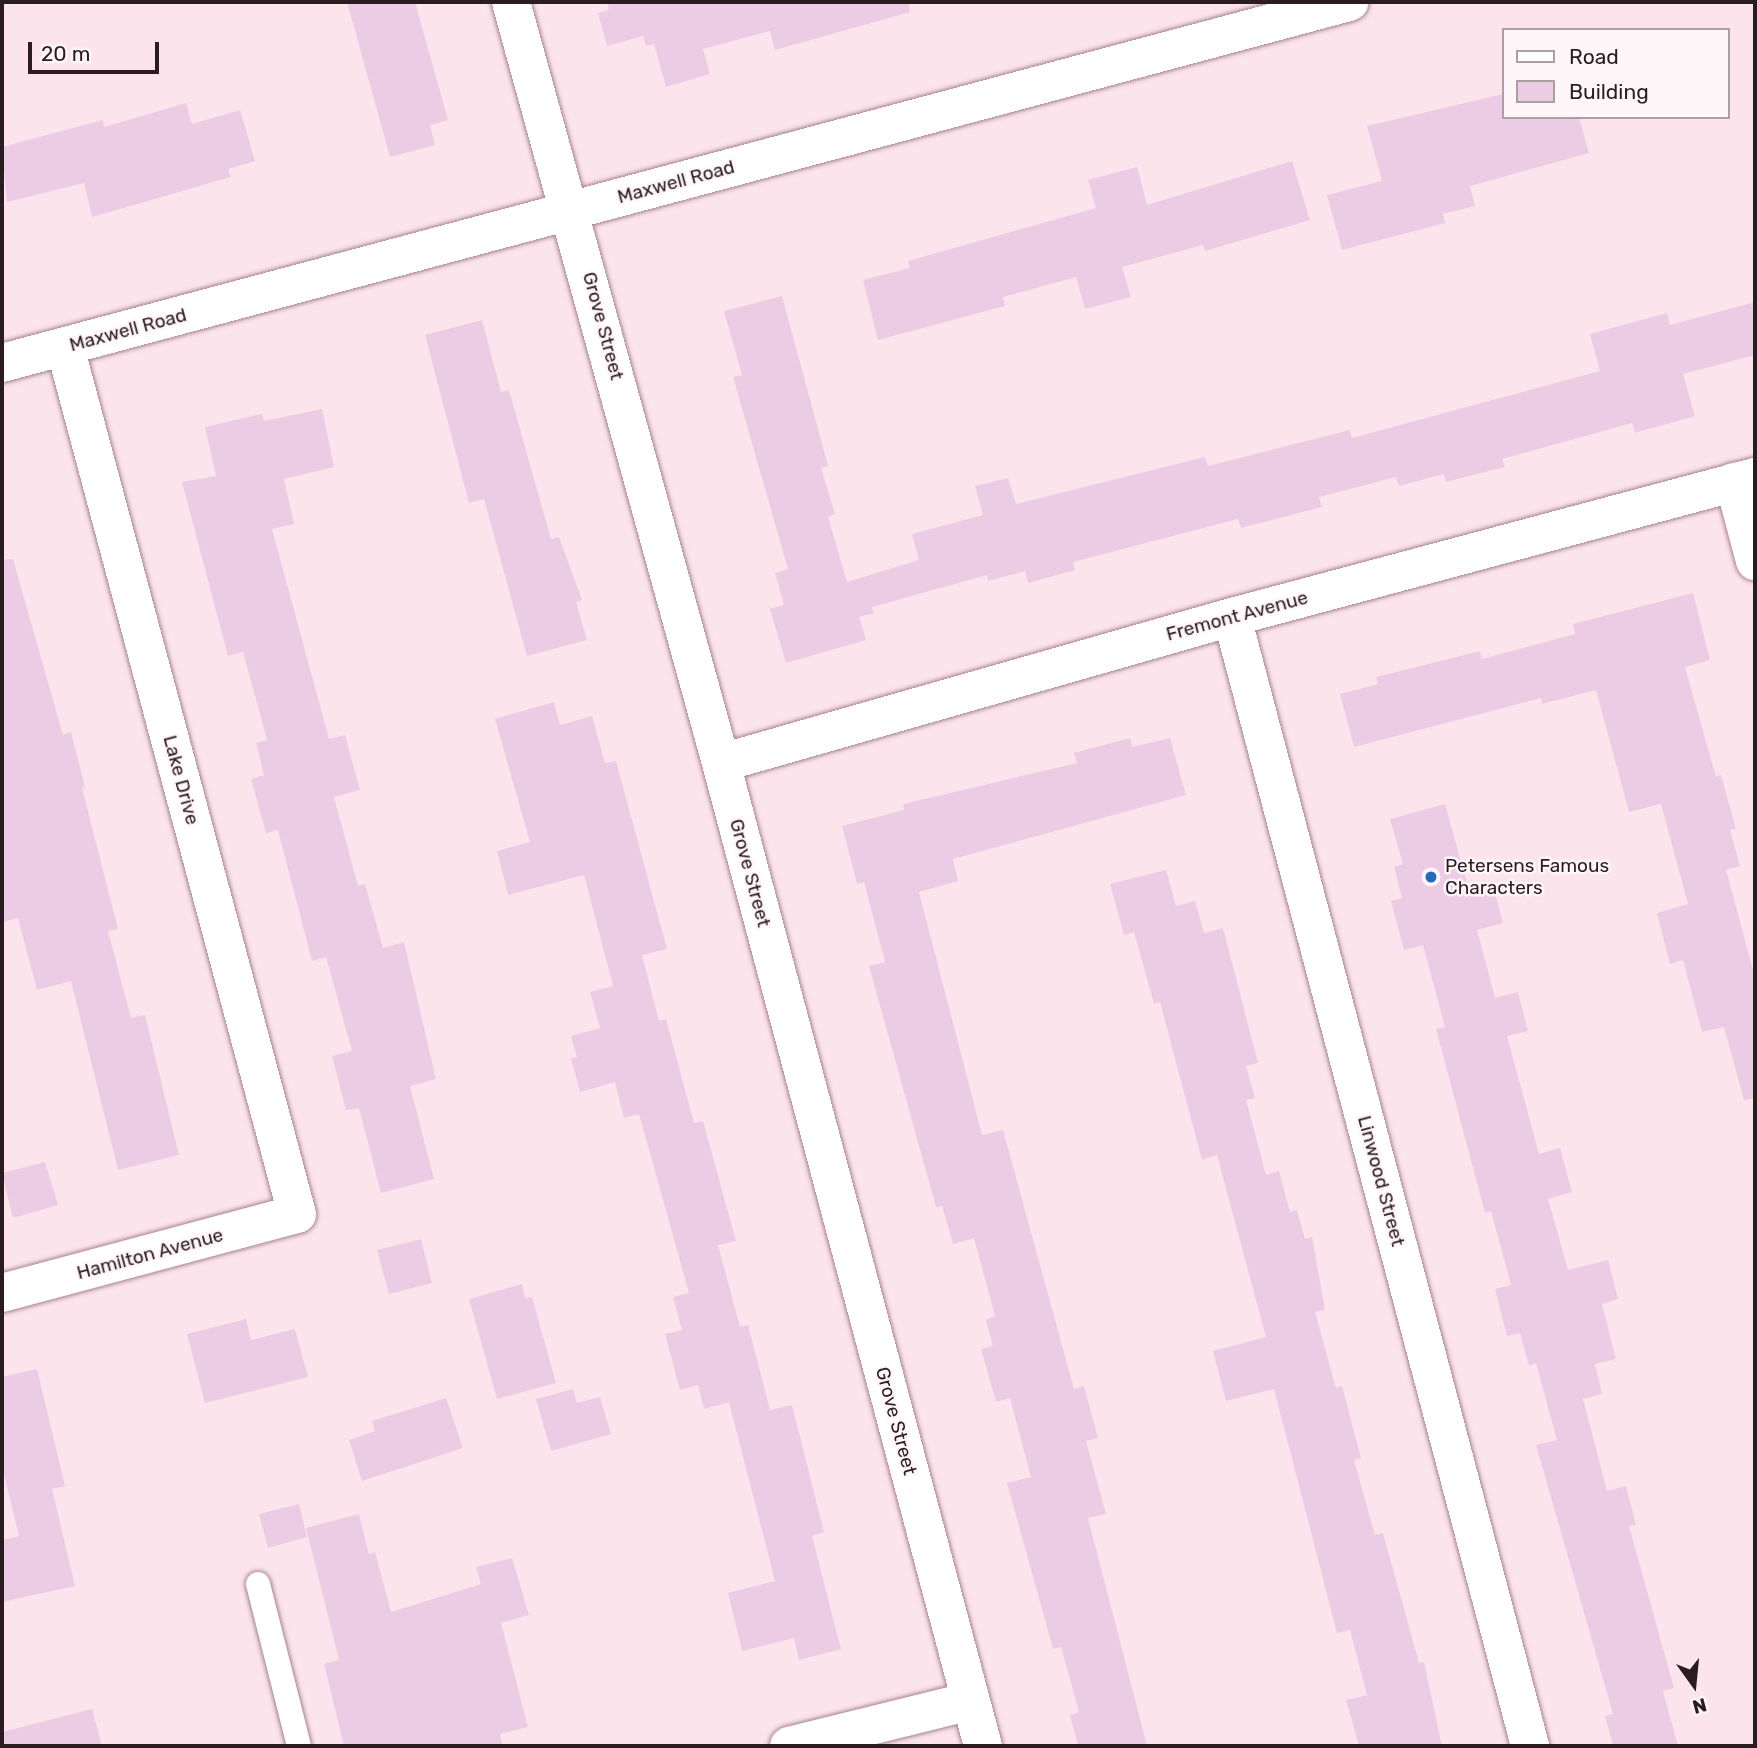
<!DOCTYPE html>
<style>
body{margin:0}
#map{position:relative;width:1757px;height:1748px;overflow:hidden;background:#fce4ec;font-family:Rubik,sans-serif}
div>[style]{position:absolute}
.building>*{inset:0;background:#eccce4}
.roads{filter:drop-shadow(0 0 2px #a78390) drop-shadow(0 0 2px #a78390)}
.lane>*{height:24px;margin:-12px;padding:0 12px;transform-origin:12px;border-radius:12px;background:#fff}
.street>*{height:38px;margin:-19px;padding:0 19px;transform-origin:19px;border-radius:19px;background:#fff}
.secondary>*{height:38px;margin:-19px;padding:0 19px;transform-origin:19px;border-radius:19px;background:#fff}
.dots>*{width:19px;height:19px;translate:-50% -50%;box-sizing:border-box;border:4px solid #fff6f9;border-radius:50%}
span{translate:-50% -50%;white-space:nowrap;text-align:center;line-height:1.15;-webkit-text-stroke:5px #fff6f9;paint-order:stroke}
.street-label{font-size:19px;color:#2a1c21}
.poi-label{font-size:19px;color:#2a1c21}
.left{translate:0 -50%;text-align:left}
.frame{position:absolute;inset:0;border:4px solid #2a1c21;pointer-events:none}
.legend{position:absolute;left:1502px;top:28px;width:228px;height:91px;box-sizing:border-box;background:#fff6f9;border:2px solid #aa9fa3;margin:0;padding:9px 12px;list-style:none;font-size:21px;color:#2a1c21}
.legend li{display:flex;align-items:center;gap:14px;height:35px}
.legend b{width:35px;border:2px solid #aa9fa3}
.north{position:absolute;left:1659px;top:1650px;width:70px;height:70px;-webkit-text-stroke:5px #fff6f9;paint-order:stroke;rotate:165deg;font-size:19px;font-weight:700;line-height:28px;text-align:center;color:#2a1c21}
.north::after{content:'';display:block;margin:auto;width:24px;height:32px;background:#2a1c21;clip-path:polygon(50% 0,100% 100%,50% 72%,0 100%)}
.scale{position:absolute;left:28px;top:42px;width:131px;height:32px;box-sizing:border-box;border:4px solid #2a1c21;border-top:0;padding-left:9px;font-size:21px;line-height:24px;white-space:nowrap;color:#2a1c21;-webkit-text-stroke:5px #fff6f9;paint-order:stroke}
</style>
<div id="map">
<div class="building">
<div style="clip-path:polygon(347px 2px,415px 2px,448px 120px,430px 125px,435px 145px,390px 157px)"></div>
<div style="clip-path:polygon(607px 2px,908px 2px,910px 12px,775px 50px,770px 31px,703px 49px,710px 74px,666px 87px,654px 44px,646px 46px,643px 36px,607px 46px,598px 13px,609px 10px)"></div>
<div style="clip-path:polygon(1503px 94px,1503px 117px,1579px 117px,1589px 153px,1470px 186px,1475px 206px,1443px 214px,1445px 223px,1342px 250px,1327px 195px,1382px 181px,1367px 126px)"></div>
<div style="clip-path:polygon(186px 103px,192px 124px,240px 110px,255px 161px,228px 169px,231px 177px,92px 217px,84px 183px,7px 202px,2px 147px,103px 120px,104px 127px)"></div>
<div style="clip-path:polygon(1292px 161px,1310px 220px,1205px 251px,1203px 245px,1122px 267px,1131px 297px,1085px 309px,1076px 277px,1003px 297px,1005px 306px,878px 340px,863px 280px,910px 268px,908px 261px,1096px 208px,1088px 180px,1137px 167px,1147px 205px)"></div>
<div style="clip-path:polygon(782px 296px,828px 466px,821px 468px,835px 514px,828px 517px,847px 582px,919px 560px,912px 534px,983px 515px,975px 486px,1008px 478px,1016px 504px,1205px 457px,1208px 466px,1350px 430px,1352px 438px,1600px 371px,1590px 334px,1667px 313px,1670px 325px,1755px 302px,1755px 355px,1683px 374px,1695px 416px,1635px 433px,1632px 423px,1502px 459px,1505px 467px,1446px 482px,1444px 474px,1399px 486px,1396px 477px,1319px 497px,1322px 507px,1241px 528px,1238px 519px,1073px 562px,1075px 570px,1028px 583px,1025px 571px,988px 581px,987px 575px,872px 607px,874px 613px,859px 617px,866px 640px,786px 663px,770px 609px,784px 605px,775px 573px,788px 569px,733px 377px,742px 375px,724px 311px)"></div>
<div style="clip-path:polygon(482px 320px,501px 392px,509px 390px,551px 539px,559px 537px,582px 600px,576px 602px,587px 640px,527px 656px,484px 499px,469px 503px,425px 335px)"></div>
<div style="clip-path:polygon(322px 409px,334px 467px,284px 479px,294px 524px,272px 529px,329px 739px,345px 735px,360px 790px,334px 797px,358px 886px,365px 884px,383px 948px,404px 942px,436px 1079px,410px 1086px,434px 1179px,381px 1193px,359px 1108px,346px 1110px,332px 1056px,352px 1051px,326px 957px,312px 961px,278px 830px,266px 833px,251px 779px,264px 775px,256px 743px,267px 740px,243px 652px,228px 656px,182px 482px,216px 476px,205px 427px,262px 414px,264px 421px)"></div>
<div style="clip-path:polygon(13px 559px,63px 735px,71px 732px,85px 787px,82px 788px,118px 929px,108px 931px,131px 1018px,145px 1015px,179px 1155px,118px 1170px,71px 981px,37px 990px,18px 918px,2px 922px,2px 560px)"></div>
<div style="clip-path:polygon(1693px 593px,1710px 660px,1685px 667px,1716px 777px,1721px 775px,1736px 829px,1730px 830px,1740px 866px,1726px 870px,1755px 977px,1755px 1098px,1744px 1100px,1724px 1027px,1702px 1032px,1683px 960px,1670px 964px,1657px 913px,1688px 904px,1661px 804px,1629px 812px,1596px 690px,1542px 704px,1541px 698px,1354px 747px,1340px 694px,1378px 684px,1376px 677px,1480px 651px,1482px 659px,1575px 634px,1573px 624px)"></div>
<div style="clip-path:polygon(554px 702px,560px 725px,592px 716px,605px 763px,616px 761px,667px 949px,642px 955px,659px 1021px,666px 1019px,694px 1123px,703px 1121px,736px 1241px,718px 1245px,740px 1327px,748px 1325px,770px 1410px,792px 1405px,824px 1532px,812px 1536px,841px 1649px,799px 1660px,794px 1638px,742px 1651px,728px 1593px,775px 1581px,729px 1402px,704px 1409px,698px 1385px,680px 1390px,665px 1334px,682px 1330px,673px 1297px,689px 1293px,639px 1114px,624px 1118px,615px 1082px,580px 1092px,571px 1058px,577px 1057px,571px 1036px,600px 1028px,590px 992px,613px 986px,584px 875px,508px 895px,497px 851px,530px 842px,495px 719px)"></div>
<div style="clip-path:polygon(1130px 738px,1132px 747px,1170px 738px,1186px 795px,953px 859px,958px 881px,919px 892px,982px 1135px,1003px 1130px,1074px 1389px,1084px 1386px,1098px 1438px,1086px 1441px,1106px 1514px,1088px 1518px,1147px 1746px,1078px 1746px,1070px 1715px,1079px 1712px,1061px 1647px,1053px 1649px,1007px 1483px,1031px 1477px,1010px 1398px,996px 1402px,981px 1349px,993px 1346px,986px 1320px,995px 1316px,974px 1238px,953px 1244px,942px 1206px,936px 1207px,869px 966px,885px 962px,864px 882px,857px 884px,842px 826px,904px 810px,903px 804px,1077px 763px,1074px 753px)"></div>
<div style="clip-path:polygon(1445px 804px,1470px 894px,1494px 888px,1503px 923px,1477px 930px,1495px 998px,1518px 992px,1528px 1031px,1507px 1036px,1539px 1154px,1560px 1148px,1572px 1192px,1548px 1199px,1568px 1270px,1608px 1260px,1618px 1299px,1602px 1304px,1616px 1359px,1595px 1364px,1602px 1394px,1583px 1399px,1607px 1491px,1626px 1486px,1636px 1525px,1629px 1526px,1674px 1688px,1663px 1691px,1678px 1746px,1613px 1746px,1605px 1716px,1613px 1714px,1536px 1445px,1557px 1440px,1536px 1363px,1529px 1366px,1520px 1333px,1507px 1336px,1495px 1289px,1511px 1285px,1491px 1211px,1485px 1213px,1436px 1029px,1445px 1027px,1423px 945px,1404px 950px,1391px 901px,1402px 898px,1394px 867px,1403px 864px,1390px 819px)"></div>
<div style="clip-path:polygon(1166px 870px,1176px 906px,1195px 901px,1204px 933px,1223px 928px,1258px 1063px,1246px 1066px,1255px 1098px,1246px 1100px,1266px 1175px,1279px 1171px,1290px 1212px,1297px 1210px,1305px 1239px,1312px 1237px,1325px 1310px,1315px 1312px,1336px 1388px,1342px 1386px,1361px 1458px,1354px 1460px,1375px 1535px,1383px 1533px,1419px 1663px,1424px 1662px,1442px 1746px,1359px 1746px,1346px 1700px,1367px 1695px,1350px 1630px,1337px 1633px,1274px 1389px,1226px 1401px,1213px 1351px,1266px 1337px,1217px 1155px,1202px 1160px,1160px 1002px,1154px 1004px,1134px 932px,1124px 935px,1110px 884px)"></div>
<div style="clip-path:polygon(45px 1162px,58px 1205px,13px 1218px,2px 1173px)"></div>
<div style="clip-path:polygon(421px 1239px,432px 1283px,389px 1294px,377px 1250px)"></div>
<div style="clip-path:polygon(522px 1284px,525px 1298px,532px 1297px,556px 1383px,497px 1399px,469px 1299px)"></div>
<div style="clip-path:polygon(246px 1319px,251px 1340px,295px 1329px,308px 1377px,205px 1403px,187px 1334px)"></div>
<div style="clip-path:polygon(37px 1369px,65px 1486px,52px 1489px,75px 1586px,2px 1602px,2px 1540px,19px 1536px,2px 1466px,2px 1377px)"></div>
<div style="clip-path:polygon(573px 1389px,577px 1403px,600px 1397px,611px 1434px,551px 1451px,536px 1399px)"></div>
<div style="clip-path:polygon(446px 1398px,463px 1448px,362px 1481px,349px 1440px,375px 1431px,372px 1421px)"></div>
<div style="clip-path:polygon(299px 1504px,307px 1537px,268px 1548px,259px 1514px)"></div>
<div style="clip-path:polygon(359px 1514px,369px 1554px,375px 1552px,391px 1612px,481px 1584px,476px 1567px,512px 1558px,529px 1615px,501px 1623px,528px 1727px,500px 1734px,503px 1746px,344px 1746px,324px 1664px,339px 1660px,306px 1528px)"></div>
<div style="clip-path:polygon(92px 1709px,102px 1746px,2px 1746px,2px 1732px)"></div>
</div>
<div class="roads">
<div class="lane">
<div style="left:258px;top:1584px;width:167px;rotate:75.8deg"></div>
</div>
<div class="street">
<div style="left:1734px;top:482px;width:82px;rotate:75.1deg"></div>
<div style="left:1232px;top:617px;width:1168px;rotate:75.21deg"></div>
<div style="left:721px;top:763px;width:531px;rotate:-15.95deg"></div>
<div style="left:1232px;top:617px;width:541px;rotate:-14.99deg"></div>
<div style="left:2px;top:1293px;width:305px;rotate:-15deg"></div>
<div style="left:297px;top:1214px;width:898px;rotate:-104.98deg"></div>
<div style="left:789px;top:1746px;width:187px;rotate:-13.9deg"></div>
</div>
<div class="secondary">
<div style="left:511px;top:2px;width:789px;rotate:74.57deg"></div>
<div style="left:721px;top:763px;width:1017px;rotate:75.08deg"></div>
<div style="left:2px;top:363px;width:1395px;rotate:-15deg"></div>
</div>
</div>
<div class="dots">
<div style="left:1431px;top:877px;background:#2668b9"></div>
</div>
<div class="street-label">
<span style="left:676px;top:182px;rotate:-15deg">Maxwell Road</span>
<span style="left:603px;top:326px;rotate:75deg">Grove Street</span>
<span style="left:128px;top:330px;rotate:-15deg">Maxwell Road</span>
<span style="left:1237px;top:616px;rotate:-15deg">Fremont Avenue</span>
<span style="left:181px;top:780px;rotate:75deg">Lake Drive</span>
<span style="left:750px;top:873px;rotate:75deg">Grove Street</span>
<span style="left:1381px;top:1181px;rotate:75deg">Linwood Street</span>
<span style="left:150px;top:1254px;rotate:-15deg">Hamilton Avenue</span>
<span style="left:896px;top:1421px;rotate:75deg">Grove Street</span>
</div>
<div class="poi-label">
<span class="left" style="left:1445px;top:877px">Petersens Famous<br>Characters</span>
</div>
<div class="frame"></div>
<ul class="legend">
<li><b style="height:9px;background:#fff"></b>Road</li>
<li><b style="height:19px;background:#eccce4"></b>Building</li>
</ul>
<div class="north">N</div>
<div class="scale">20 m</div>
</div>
